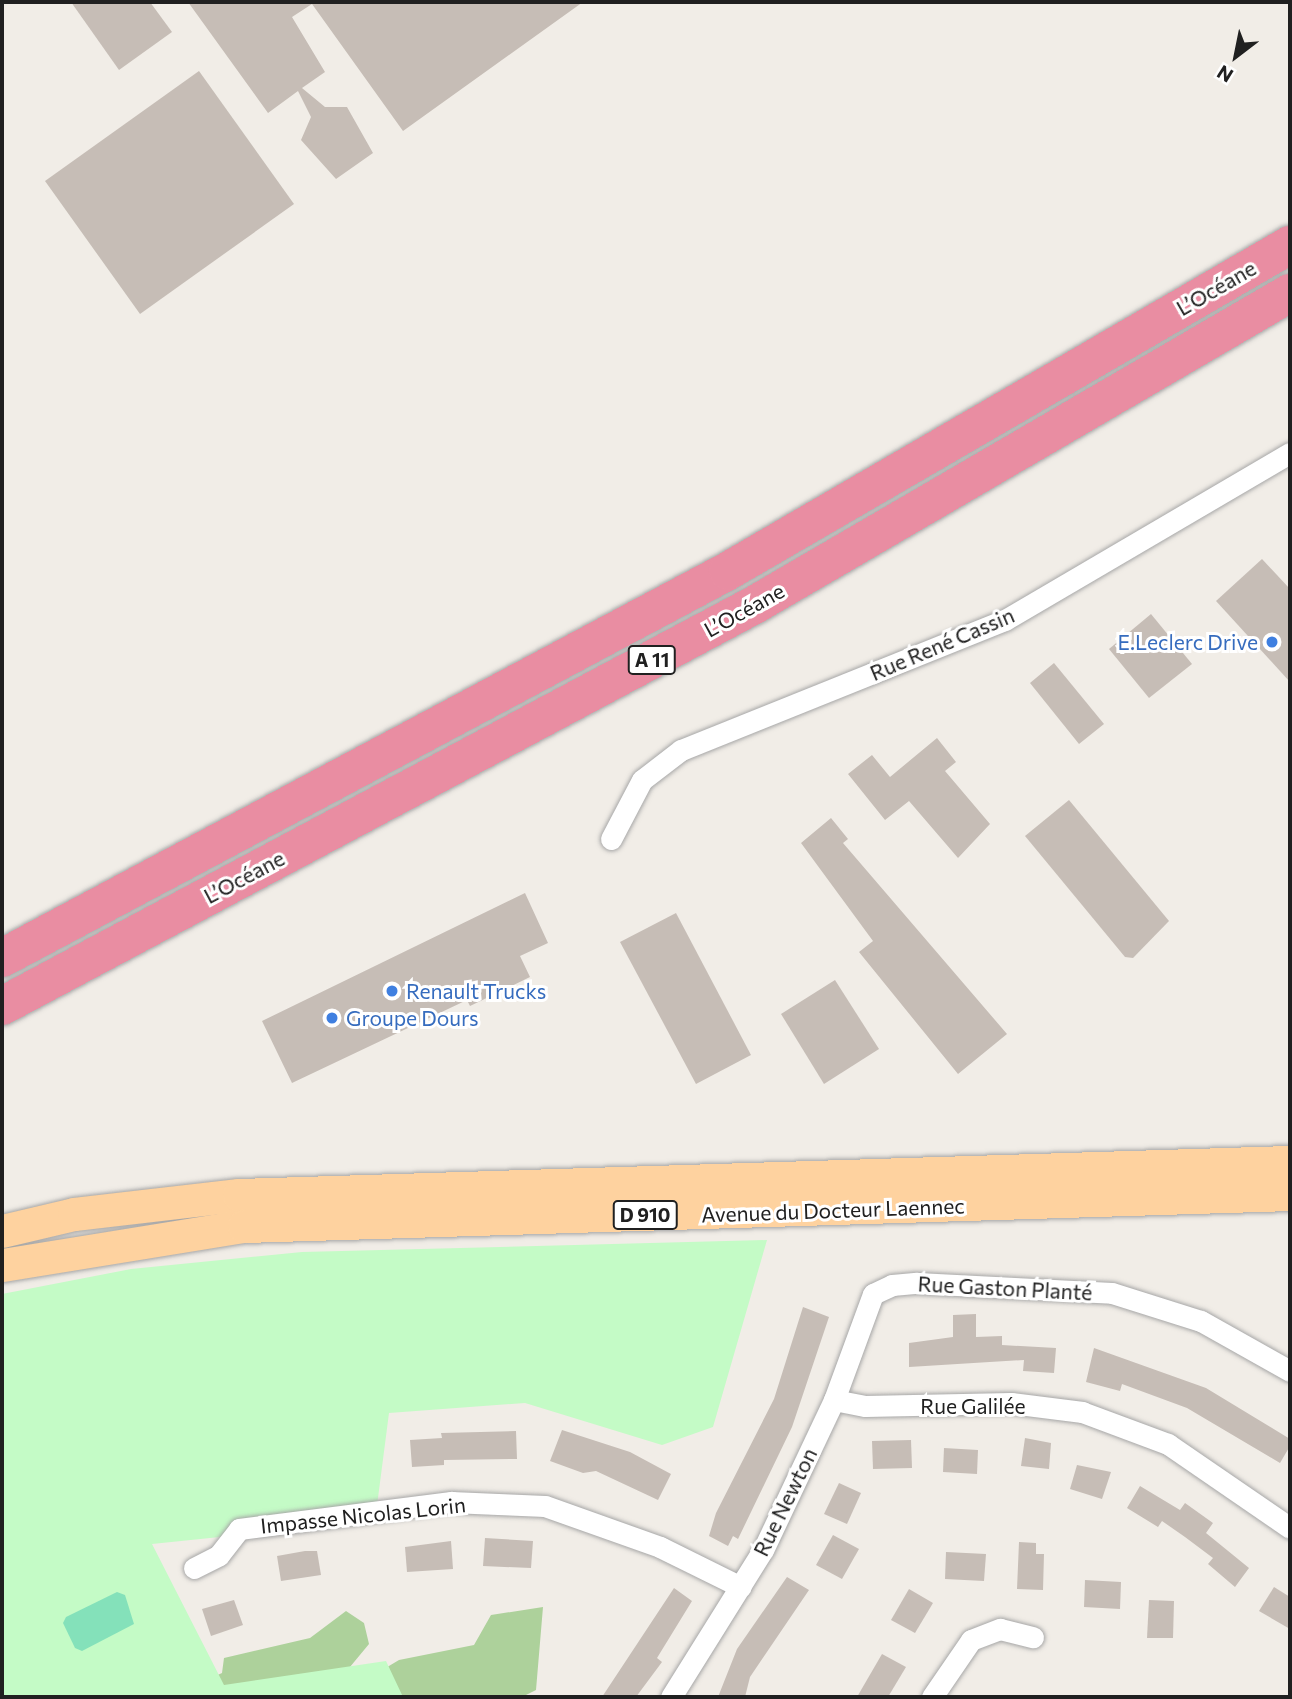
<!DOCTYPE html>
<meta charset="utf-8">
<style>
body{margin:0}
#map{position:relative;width:1292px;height:1699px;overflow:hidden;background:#f1ede7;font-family:Commissioner,sans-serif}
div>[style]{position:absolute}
.forest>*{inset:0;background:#add19b}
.park>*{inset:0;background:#c4fbc6}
.pitch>*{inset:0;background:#84e1ba}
.building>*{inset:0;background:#c6bdb6}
.roads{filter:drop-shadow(0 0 2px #a7a7a7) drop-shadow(0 0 2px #a7a7a7)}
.minor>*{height:21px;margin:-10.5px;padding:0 10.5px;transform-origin:10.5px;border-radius:10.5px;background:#fff}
.primary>*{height:33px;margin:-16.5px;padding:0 16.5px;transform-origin:16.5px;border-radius:16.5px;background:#fed29f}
.motorway>*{height:38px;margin:-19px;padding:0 19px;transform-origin:19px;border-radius:19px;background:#e98da2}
.dots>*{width:19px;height:19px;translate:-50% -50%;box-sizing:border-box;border:4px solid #fff;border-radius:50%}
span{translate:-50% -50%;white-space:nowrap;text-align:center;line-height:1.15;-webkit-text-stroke:6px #fff;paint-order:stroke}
.shield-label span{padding:2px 5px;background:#fff;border:2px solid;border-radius:5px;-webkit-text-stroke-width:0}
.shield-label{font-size:19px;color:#202020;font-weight:700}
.street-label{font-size:21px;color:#202020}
.shop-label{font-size:21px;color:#366cbe}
.right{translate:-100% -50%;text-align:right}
.left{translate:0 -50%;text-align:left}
.frame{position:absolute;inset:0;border:4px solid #202020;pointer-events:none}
.north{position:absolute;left:1201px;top:21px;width:70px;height:70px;-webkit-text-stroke:5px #fff;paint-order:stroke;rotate:212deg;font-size:19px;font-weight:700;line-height:28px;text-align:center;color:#202020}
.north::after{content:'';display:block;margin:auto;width:24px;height:32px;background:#202020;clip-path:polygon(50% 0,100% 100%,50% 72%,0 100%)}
</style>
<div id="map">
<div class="forest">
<div style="clip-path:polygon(543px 1607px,536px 1690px,522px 1697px,337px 1697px,399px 1660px,474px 1645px,491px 1615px)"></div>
<div style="clip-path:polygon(346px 1611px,364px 1623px,369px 1644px,345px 1673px,214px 1697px,209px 1679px,222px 1673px,224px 1658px,310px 1638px)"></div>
</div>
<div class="park">
<div style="clip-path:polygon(767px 1240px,713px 1427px,662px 1445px,525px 1403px,389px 1413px,375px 1521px,152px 1544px,224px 1685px,386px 1661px,403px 1697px,2px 1697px,2px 1294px,131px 1269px,302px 1252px)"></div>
</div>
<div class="pitch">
<div style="clip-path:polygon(117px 1592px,125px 1595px,134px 1624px,82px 1651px,75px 1648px,63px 1623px,66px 1617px)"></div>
</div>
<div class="building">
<div style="clip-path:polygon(71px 2px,150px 2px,172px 32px,119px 70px)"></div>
<div style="clip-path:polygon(188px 2px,583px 2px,403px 131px,312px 4px,292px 17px,325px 72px,302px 88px,325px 107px,347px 107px,373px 153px,336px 179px,301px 140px,311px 117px,298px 91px,268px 113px)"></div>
<div style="clip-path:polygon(199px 71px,294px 204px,140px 314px,45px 181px)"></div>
<div style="clip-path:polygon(1262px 559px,1290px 589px,1290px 682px,1216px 601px)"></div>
<div style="clip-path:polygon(1151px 614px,1192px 664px,1149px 698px,1109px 649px)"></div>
<div style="clip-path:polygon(1054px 663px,1104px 724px,1079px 744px,1030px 683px)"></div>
<div style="clip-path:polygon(937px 738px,956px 762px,945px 771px,990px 824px,958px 858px,909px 801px,885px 820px,848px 774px,872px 755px,890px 777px)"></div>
<div style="clip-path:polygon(1069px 800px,1169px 921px,1133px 958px,1125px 957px,1025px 836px)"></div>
<div style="clip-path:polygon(831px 818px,848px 839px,843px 843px,1007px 1034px,958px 1074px,859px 952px,873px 941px,801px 843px)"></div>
<div style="clip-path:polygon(525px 893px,548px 943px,520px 956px,530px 977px,470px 1006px,467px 1000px,292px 1083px,262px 1021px)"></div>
<div style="clip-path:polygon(676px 913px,751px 1055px,696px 1084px,620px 942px)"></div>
<div style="clip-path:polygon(835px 980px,879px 1049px,824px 1084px,781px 1014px)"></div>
<div style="clip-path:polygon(803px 1307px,829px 1317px,792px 1427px,738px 1539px,733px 1536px,728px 1546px,709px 1536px,716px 1513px,774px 1399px)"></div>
<div style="clip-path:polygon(976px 1314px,976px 1337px,1002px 1336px,1002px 1345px,1056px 1348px,1054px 1373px,1023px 1371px,1024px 1360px,909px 1367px,909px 1343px,953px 1337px,953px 1315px)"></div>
<div style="clip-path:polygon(1094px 1348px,1206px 1388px,1290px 1439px,1290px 1446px,1280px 1463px,1187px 1408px,1122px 1384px,1120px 1391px,1086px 1382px)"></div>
<div style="clip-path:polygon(562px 1430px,630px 1452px,671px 1474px,658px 1500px,596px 1471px,583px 1473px,550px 1461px)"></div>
<div style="clip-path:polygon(516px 1431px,517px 1459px,444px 1460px,444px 1465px,412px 1467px,410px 1440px,442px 1438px,441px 1433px)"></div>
<div style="clip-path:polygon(1025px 1438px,1051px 1443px,1049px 1469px,1021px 1466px)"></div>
<div style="clip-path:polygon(911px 1440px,912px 1468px,873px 1469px,872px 1441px)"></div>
<div style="clip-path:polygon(944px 1448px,978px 1450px,977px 1474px,943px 1472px)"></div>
<div style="clip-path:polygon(1077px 1465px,1111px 1472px,1102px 1499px,1070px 1489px)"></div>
<div style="clip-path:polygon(839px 1483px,861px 1493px,847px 1524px,824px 1514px)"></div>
<div style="clip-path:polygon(1140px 1486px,1180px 1510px,1185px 1503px,1213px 1523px,1206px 1533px,1249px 1568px,1235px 1587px,1208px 1564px,1213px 1558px,1185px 1537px,1162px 1521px,1158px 1527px,1127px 1508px)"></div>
<div style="clip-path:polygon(833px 1535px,859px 1549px,842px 1579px,816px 1565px)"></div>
<div style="clip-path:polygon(485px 1538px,533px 1541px,531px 1568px,483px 1566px)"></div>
<div style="clip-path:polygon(451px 1541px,453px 1569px,407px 1572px,405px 1547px)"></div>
<div style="clip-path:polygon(1019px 1542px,1036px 1543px,1036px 1554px,1044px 1554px,1043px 1590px,1017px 1589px)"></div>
<div style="clip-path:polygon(305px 1551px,317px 1551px,321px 1575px,281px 1581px,277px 1556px)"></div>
<div style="clip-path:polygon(946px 1552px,986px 1554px,984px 1581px,945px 1579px)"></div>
<div style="clip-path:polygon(787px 1577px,809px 1590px,750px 1677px,745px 1697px,718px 1697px,737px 1649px)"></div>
<div style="clip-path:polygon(1085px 1580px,1121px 1582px,1120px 1609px,1084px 1607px)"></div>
<div style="clip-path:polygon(1274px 1587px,1290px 1597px,1290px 1629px,1259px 1611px)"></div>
<div style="clip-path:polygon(674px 1588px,692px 1601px,657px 1658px,662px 1662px,636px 1697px,602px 1697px)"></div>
<div style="clip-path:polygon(909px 1589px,933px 1603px,915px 1633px,891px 1620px)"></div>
<div style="clip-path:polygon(234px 1600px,243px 1625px,211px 1636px,202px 1609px)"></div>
<div style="clip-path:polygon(1149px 1600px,1174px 1601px,1173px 1638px,1147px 1638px)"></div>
<div style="clip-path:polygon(882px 1654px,906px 1667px,888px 1697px,857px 1697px)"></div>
</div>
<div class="roads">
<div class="minor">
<div style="left:611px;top:839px;width:67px;rotate:-62.3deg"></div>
<div style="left:642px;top:780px;width:49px;rotate:-37.6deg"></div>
<div style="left:681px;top:750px;width:349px;rotate:-21.9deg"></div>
<div style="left:1005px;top:620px;width:330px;rotate:-30.4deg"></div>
<div style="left:834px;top:1400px;width:32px;rotate:11deg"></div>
<div style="left:865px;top:1406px;width:146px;rotate:-1.2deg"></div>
<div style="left:1011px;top:1403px;width:72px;rotate:7.2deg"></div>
<div style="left:1082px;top:1412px;width:92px;rotate:20.4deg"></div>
<div style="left:1168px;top:1444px;width:148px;rotate:34.5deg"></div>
<div style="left:194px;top:1568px;width:28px;rotate:-27deg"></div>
<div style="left:219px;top:1555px;width:33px;rotate:-52deg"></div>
<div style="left:239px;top:1529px;width:214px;rotate:-7.3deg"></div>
<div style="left:451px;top:1502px;width:94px;rotate:2.4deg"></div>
<div style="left:545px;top:1506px;width:122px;rotate:19.6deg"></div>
<div style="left:660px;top:1547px;width:90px;rotate:26.3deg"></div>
<div style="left:671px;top:1697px;width:173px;rotate:-58deg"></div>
<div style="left:763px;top:1550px;width:166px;rotate:-64.7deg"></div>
<div style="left:834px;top:1400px;width:113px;rotate:-69.8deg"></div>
<div style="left:873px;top:1294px;width:21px;rotate:-25deg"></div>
<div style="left:892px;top:1285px;width:25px;rotate:-5deg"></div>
<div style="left:917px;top:1283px;width:195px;rotate:2.9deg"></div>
<div style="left:1112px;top:1293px;width:93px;rotate:17.5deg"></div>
<div style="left:1201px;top:1321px;width:102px;rotate:29.3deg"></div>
<div style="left:932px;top:1697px;width:69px;rotate:-55.6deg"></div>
<div style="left:971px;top:1640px;width:31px;rotate:-21deg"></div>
<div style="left:1000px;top:1629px;width:34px;rotate:14deg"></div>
</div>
<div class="primary">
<div style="left:2px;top:1231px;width:74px;rotate:-13.3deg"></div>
<div style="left:74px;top:1214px;width:166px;rotate:-6.6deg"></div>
<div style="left:239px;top:1195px;width:1052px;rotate:-1.8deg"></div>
<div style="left:2px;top:1265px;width:245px;rotate:-9.2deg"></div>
<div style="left:244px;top:1226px;width:1046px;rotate:-1.75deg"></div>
</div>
<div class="motorway">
<div style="left:2px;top:958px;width:823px;rotate:-28.06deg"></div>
<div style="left:728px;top:571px;width:650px;rotate:-30.12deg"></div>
<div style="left:2px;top:1006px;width:854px;rotate:-28.06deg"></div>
<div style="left:756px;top:604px;width:618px;rotate:-30.22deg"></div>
</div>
</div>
<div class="dots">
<div style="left:1272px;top:642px;background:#3f7fe0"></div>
<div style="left:392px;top:991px;background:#3f7fe0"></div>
<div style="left:332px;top:1018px;background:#3f7fe0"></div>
</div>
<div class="shield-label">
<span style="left:652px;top:660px">A 11</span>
<span style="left:645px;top:1215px">D 910</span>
</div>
<div class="street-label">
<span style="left:1216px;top:288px;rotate:-30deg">L’Océane</span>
<span style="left:744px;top:610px;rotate:-29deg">L’Océane</span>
<span style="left:942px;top:644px;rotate:-23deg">Rue René Cassin</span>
<span style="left:244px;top:877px;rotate:-28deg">L’Océane</span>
<span style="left:833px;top:1210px;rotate:-2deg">Avenue du Docteur Laennec</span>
<span style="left:1005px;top:1288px;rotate:3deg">Rue Gaston Planté</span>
<span style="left:973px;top:1406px">Rue Galilée</span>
<span style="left:785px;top:1502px;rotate:-64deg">Rue Newton</span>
<span style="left:363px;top:1515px;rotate:-6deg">Impasse Nicolas Lorin</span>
</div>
<div class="shop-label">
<span class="right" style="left:1258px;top:642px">E.Leclerc Drive</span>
<span class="left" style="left:406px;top:991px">Renault Trucks</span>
<span class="left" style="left:346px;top:1018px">Groupe Dours</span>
</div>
<div class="frame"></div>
<div class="north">N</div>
</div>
